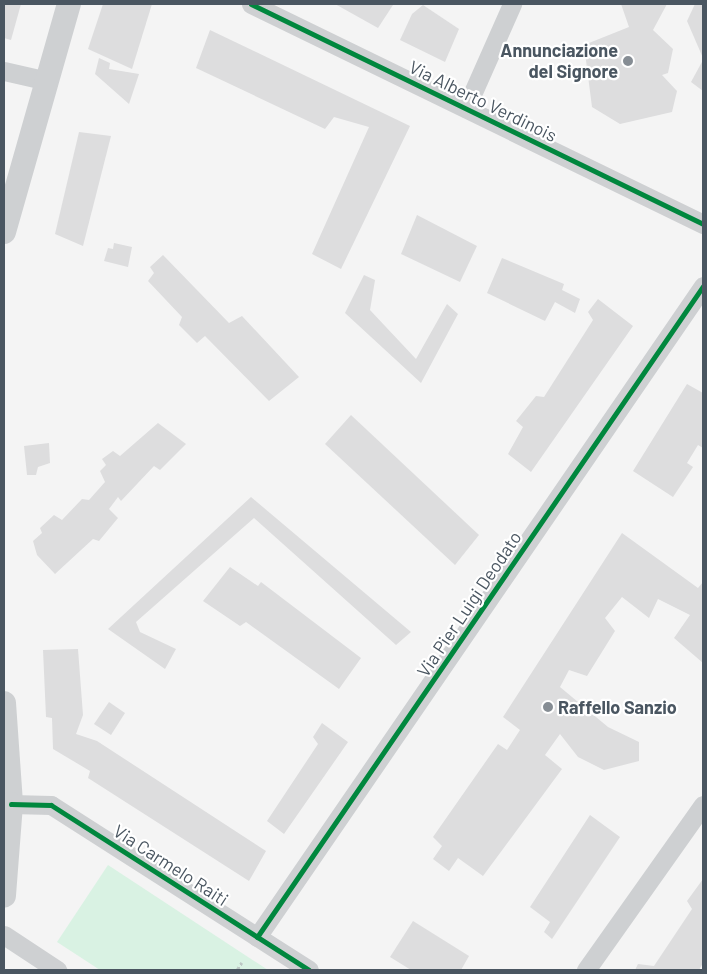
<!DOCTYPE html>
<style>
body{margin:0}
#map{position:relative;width:707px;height:974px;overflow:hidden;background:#f4f4f4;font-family:Barlow,sans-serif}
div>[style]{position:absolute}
.green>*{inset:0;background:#d9f2e3}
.building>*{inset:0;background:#ddddde}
.path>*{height:3px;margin-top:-1.5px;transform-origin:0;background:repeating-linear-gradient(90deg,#bcc7c4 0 4px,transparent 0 6.5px)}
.minor>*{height:19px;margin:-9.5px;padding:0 9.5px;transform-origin:9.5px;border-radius:9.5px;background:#ced0d2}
.tertiary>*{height:24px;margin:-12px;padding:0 12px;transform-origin:12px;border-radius:12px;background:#ced0d2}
.cycleway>*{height:5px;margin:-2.5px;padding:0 2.5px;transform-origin:2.5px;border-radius:2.5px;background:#00873e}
.dots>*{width:14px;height:14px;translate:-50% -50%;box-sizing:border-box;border:2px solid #fff;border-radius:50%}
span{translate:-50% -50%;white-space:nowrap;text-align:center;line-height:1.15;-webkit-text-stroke:4.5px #fff;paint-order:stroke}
.poi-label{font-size:18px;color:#4a5661;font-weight:700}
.right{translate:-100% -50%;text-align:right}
.left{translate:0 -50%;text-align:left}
.street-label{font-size:18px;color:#4a5661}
.frame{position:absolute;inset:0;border:5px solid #4a5661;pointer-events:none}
</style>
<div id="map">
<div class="green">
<div style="clip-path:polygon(108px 865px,268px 970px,100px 970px,57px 942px)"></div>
</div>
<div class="building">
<div style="clip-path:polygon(4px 4px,21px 4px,11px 40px,4px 38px)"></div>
<div style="clip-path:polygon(103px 4px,152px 4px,132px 69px,88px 49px)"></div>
<div style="clip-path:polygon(335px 4px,393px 4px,393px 5px,378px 28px)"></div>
<div style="clip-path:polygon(621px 4px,667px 4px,653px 30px,673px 49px,668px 73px,662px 75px,677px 91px,672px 112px,620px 124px,592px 107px,584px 45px,629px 27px)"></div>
<div style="clip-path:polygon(695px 4px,703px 4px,703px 58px,687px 21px)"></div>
<div style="clip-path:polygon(423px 5px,459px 29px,445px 62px,400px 40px,412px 14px)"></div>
<div style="clip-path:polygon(210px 30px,410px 126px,341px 269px,312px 254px,369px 127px,334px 117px,325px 129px,196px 68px)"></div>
<div style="clip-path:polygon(99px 58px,110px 63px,109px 69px,139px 74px,129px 104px,95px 74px)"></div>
<div style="clip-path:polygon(703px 60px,703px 91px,691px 82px)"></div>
<div style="clip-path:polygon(79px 132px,111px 136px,83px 246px,55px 234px)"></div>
<div style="clip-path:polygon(417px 215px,477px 246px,460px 282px,401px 254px)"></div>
<div style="clip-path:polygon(114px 243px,132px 247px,128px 267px,104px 261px,108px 248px,113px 249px)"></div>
<div style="clip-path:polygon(163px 255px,229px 323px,242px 316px,299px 377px,269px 401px,205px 336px,197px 343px,179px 325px,182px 317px,148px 281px,154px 273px,150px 267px)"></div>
<div style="clip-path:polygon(502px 258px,564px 284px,562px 290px,580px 299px,575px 313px,555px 302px,545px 321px,487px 293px)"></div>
<div style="clip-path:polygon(364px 275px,375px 280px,370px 310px,416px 359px,447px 304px,458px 314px,421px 383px,345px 313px)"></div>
<div style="clip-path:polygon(598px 299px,633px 326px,531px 472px,508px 454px,523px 427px,516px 421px,536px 396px,544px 397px,593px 320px,588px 312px)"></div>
<div style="clip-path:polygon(687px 384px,703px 393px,703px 448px,698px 445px,687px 463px,693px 467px,673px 497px,633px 471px)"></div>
<div style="clip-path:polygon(351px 415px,479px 535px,455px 565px,325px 444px)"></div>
<div style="clip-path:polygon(158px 423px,186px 444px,160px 470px,154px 466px,121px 501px,118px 497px,109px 509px,118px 518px,99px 541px,93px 539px,55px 574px,37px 555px,33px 541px,42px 533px,40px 528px,54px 515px,62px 520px,82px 499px,89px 500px,105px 482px,100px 471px,106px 465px,102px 459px,113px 451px,120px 456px)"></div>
<div style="clip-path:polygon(49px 443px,50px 463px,38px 467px,36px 475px,27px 475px,24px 446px)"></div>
<div style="clip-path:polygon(251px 497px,411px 632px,396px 645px,254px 518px,136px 622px,140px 632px,176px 649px,165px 669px,108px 629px)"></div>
<div style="clip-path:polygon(622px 533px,698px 588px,703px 582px,703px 663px,674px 638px,690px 615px,658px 599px,649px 618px,622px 597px,605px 618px,615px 631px,587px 676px,569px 670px,560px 687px,608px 727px,639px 742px,639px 761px,604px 770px,578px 757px,560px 734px,545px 755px,562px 769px,483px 876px,458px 858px,449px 871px,433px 859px,442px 846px,433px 837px,498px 744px,507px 750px,520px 730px,503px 717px)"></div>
<div style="clip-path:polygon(230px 567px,258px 586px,261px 582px,361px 658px,339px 689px,246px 622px,240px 626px,203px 601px)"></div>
<div style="clip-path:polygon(78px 649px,83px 715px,76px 734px,97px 741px,266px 851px,249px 881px,88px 778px,90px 771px,53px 749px,52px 718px,46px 717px,43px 650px)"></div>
<div style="clip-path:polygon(109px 702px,125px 713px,111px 735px,94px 724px)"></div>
<div style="clip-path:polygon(322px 723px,348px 742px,284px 834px,267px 821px,318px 744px,313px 737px)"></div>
<div style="clip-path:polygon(590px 815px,620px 837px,552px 939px,544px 932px,550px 922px,530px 907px)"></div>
<div style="clip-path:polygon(703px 879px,703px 963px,699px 970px,635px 970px,638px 964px,654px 966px,692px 909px,687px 901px)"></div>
<div style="clip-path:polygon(413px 921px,469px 956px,461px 970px,411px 970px,390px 957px)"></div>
</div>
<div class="path">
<div style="left:237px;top:970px;width:9px;rotate:-58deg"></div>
</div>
<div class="minor">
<div style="left:251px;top:4px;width:503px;rotate:25.95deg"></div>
<div style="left:4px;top:71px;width:45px;rotate:12.8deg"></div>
<div style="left:466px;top:108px;width:114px;rotate:-66.1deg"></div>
<div style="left:11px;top:804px;width:40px;rotate:1.4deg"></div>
<div style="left:51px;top:805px;width:306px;rotate:32.6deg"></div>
<div style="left:4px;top:935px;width:64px;rotate:33.4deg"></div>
<div style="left:257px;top:937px;width:789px;rotate:-55.58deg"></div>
<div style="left:586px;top:970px;width:202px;rotate:-54.7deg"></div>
</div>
<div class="tertiary">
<div style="left:4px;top:232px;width:237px;rotate:-74.1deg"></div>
<div style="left:4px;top:703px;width:101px;rotate:86deg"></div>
<div style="left:11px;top:804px;width:92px;rotate:94.4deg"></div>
</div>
<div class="cycleway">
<div style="left:251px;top:4px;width:503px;rotate:25.95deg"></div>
<div style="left:11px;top:804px;width:40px;rotate:1.4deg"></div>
<div style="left:51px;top:805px;width:306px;rotate:32.6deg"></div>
<div style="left:257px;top:937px;width:789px;rotate:-55.58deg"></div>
</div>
<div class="dots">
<div style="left:628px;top:61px;background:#868d94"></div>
<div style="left:548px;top:707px;background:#868d94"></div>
</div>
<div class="poi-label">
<span class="right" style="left:618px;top:61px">Annunciazione<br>del Signore</span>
<span class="left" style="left:558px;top:707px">Raffello Sanzio</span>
</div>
<div class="street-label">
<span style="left:483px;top:101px;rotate:26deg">Via Alberto Verdinois</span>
<span style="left:469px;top:604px;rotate:-56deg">Via Pier Luigi Deodato</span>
<span style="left:171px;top:865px;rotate:33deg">Via Carmelo Raiti</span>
</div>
<div class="frame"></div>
</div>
